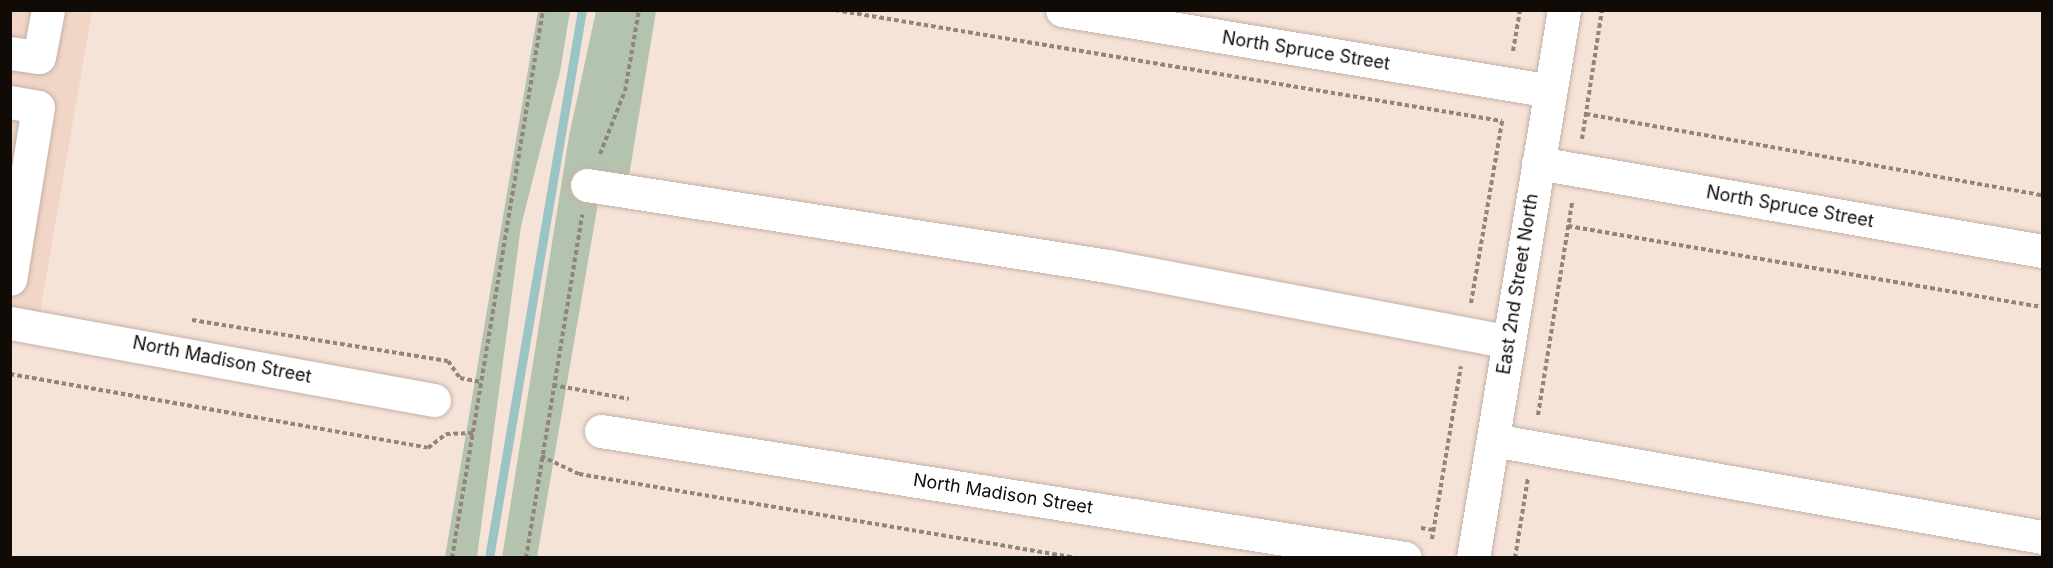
<!DOCTYPE html>
<style>
body{margin:0}
#map{position:relative;width:2053px;height:568px;overflow:hidden;background:#f6e3d8;font-family:Inter,sans-serif}
div>[style]{position:absolute}
.built>*{inset:0;background:#f1d6c7}
.green>*{inset:0;background:#b4c3ad}
.stream>*{height:9px;margin:-4.5px;padding:0 4.5px;transform-origin:4.5px;border-radius:4.5px;background:#9ac5c4}
.path>*{height:4px;margin-top:-2px;transform-origin:0;background:repeating-linear-gradient(90deg,#91847c 0 4.5px,transparent 0 7.5px)}
.roads{filter:drop-shadow(0 0 2px #c4b1a7) drop-shadow(0 0 2px #c4b1a7)}
.minor>*{height:33px;margin:-16.5px;padding:0 16.5px;transform-origin:16.5px;border-radius:16.5px;background:#fff}
span{translate:-50% -50%;white-space:nowrap;text-align:center;line-height:1.15;-webkit-text-stroke:5px #fff;paint-order:stroke}
.street-label{font-size:18px;color:#110b07}
.frame{position:absolute;inset:0;border:12px solid #110b07;pointer-events:none}
</style>
<div id="map">
<div class="built">
<div style="clip-path:polygon(10px 11px,92px 11px,40px 313px,11px 308px)"></div>
</div>
<div class="green">
<div style="clip-path:polygon(538px 11px,570px 11px,560px 72px,521px 226px,477px 557px,445px 557px)"></div>
<div style="clip-path:polygon(596px 11px,656px 11px,628px 182px,602px 180px,537px 557px,502px 558px,569px 136px)"></div>
</div>
<div class="stream">
<div style="left:489px;top:558px;width:556px;rotate:-80.37deg"></div>
</div>
<div class="path">
<div style="left:835px;top:10px;width:676px;rotate:9.45deg"></div>
<div style="left:1513px;top:51px;width:42px;rotate:-80.3deg"></div>
<div style="left:1586px;top:114px;width:463px;rotate:10.1deg"></div>
<div style="left:1582px;top:139px;width:131px;rotate:-81.2deg"></div>
<div style="left:600px;top:154px;width:68px;rotate:-68.4deg"></div>
<div style="left:625px;top:91px;width:82px;rotate:-80.2deg"></div>
<div style="left:1568px;top:226px;width:481px;rotate:9.7deg"></div>
<div style="left:1471px;top:303px;width:185px;rotate:-80.3deg"></div>
<div style="left:192px;top:320px;width:259px;rotate:9.1deg"></div>
<div style="left:448px;top:361px;width:21px;rotate:55deg"></div>
<div style="left:460px;top:378px;width:21px;rotate:11deg"></div>
<div style="left:10px;top:374px;width:424px;rotate:10deg"></div>
<div style="left:428px;top:448px;width:23px;rotate:-38deg"></div>
<div style="left:446px;top:434px;width:27px;rotate:-2deg"></div>
<div style="left:553px;top:385px;width:77px;rotate:10.4deg"></div>
<div style="left:1538px;top:415px;width:215px;rotate:-80.9deg"></div>
<div style="left:541px;top:456px;width:42px;rotate:25.3deg"></div>
<div style="left:579px;top:474px;width:505px;rotate:9.57deg"></div>
<div style="left:1421px;top:528px;width:12px;rotate:9deg"></div>
<div style="left:1432px;top:539px;width:175px;rotate:-80.5deg"></div>
<div style="left:452px;top:558px;width:556px;rotate:-80.57deg"></div>
<div style="left:526px;top:558px;width:348px;rotate:-80.7deg"></div>
<div style="left:1515px;top:558px;width:81px;rotate:-80.8deg"></div>
</div>
<div class="roads">
<div class="minor">
<div style="left:1062px;top:10px;width:495px;rotate:9.4deg"></div>
<div style="left:10px;top:53px;width:29px;rotate:8deg"></div>
<div style="left:39px;top:57px;width:48px;rotate:-79.2deg"></div>
<div style="left:10px;top:102px;width:28px;rotate:10deg"></div>
<div style="left:38px;top:107px;width:174px;rotate:99.2deg"></div>
<div style="left:1538px;top:163px;width:512px;rotate:9.9deg"></div>
<div style="left:587px;top:185px;width:527px;rotate:8.84deg"></div>
<div style="left:1108px;top:266px;width:408px;rotate:10.7deg"></div>
<div style="left:10px;top:323px;width:431px;rotate:10.3deg"></div>
<div style="left:601px;top:431px;width:814px;rotate:8.98deg"></div>
<div style="left:1493px;top:440px;width:558px;rotate:10.02deg"></div>
<div style="left:1473px;top:558px;width:556px;rotate:-80.57deg"></div>
</div>
</div>
<div class="street-label">
<span style="left:1306px;top:51px;rotate:9deg">North Spruce Street</span>
<span style="left:1790px;top:207px;rotate:10deg">North Spruce Street</span>
<span style="left:1518px;top:284px;rotate:-81deg">East 2nd Street North</span>
<span style="left:222px;top:360px;rotate:11deg">North Madison Street</span>
<span style="left:1003px;top:494px;rotate:9deg">North Madison Street</span>
</div>
<div class="frame"></div>
</div>
